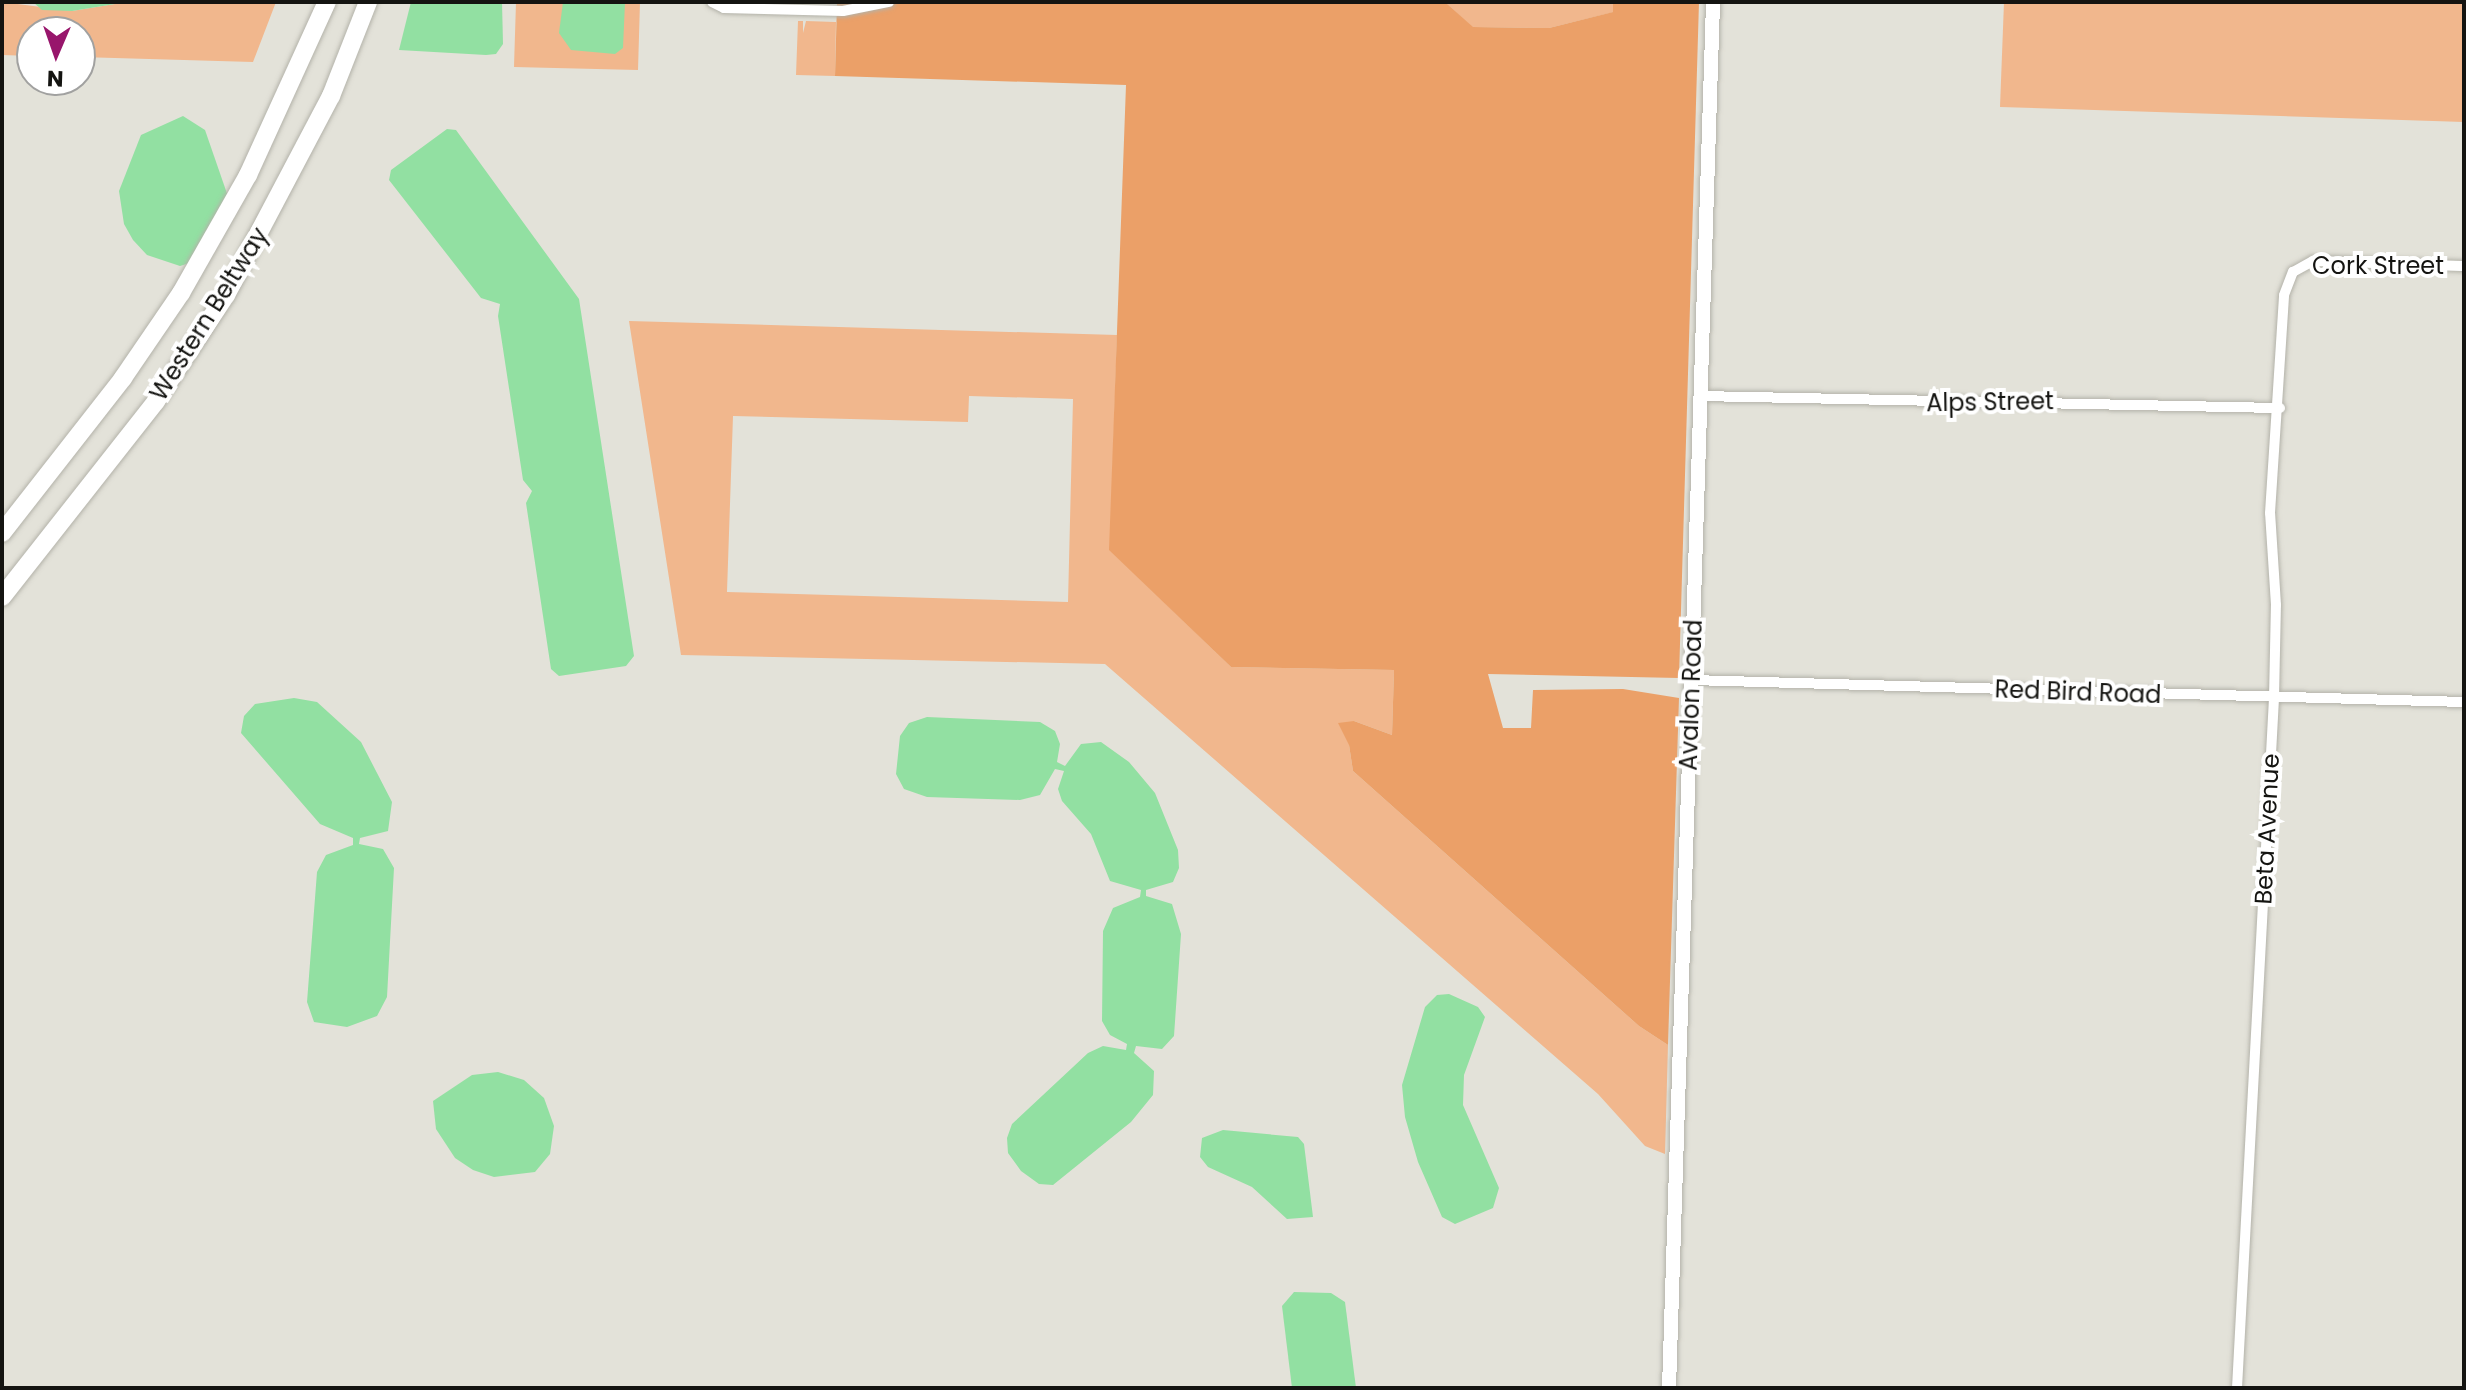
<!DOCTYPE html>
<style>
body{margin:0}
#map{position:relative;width:2466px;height:1390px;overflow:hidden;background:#e3e2d9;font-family:Poppins,sans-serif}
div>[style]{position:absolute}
.green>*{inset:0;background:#f1b78d}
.forest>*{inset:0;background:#eba068}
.water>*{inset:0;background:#92e0a2}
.roads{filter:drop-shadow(0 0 2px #b3b2a9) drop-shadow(0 0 2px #b3b2a9)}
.street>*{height:10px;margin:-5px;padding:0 5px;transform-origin:5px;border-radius:5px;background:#fff}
.secondary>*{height:14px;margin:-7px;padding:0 7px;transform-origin:7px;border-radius:7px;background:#fff}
.highway>*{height:18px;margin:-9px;padding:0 9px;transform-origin:9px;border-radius:9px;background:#fff}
span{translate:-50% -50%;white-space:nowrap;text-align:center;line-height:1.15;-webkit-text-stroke:8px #fff;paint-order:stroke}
.street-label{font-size:24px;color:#141411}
.frame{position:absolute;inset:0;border:4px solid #141411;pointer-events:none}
.north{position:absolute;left:16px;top:16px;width:80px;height:80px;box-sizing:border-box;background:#fff;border:2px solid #a1a1a0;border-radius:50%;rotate:182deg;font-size:22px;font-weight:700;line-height:32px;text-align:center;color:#141411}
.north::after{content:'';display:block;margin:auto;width:28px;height:36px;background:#98166c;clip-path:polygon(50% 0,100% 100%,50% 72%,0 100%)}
</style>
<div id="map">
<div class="green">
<div style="clip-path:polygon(2px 2px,72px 11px,127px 2px,276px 2px,253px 62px,80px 57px,80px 32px,32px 32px,32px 56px,2px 55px)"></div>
<div style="clip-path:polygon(516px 2px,640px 2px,638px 70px,514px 67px)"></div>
<div style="clip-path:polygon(1445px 2px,1613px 2px,1614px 12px,1549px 28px,1472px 27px)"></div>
<div style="clip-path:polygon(2004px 2px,2464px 2px,2464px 122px,2000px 107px)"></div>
<div style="clip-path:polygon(798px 21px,803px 21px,803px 33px,806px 21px,836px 22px,835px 76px,796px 75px)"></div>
<div style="clip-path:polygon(evenodd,629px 321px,1117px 335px,1110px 550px,1231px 667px,1394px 670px,1392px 735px,1354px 721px,1349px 745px,1353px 771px,1639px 1026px,1668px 1045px,1665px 1154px,1645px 1146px,1598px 1094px,1105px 664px,681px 655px,629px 321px,969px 396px,1073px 399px,1068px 602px,727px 592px,733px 416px,968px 422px,969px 396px)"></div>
</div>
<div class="forest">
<div style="clip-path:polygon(837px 2px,1445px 2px,1473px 27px,1549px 28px,1613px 12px,1613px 2px,1699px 2px,1679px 678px,1488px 674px,1503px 728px,1531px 728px,1533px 690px,1623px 689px,1679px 698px,1668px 1045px,1639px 1026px,1353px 771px,1349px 745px,1338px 723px,1354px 721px,1392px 735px,1394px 670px,1231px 667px,1109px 550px,1126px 85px,835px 76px)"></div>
</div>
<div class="water">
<div style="clip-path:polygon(33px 2px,127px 2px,72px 11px,42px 10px)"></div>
<div style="clip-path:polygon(411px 2px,502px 2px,503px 44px,496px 54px,486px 55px,399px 50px)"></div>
<div style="clip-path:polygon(563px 2px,625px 2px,623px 48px,615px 54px,571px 50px,559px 33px)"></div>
<div style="clip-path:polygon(183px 116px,205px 130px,232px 208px,196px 261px,180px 266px,147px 255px,133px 240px,124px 224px,119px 191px,141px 135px)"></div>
<div style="clip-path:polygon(447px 129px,456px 130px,579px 299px,634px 656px,626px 666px,559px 676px,551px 669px,526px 503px,532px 491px,523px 480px,498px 316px,500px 304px,481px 298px,389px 180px,391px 170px)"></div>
<div style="clip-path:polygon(294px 698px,317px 702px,361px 742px,392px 802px,388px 831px,360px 838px,359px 844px,383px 849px,394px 868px,387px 997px,377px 1016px,347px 1027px,314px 1022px,307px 1002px,317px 872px,326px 855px,353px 845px,353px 838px,320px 824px,241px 733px,244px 716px,255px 704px)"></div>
<div style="clip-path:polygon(927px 717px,1040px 722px,1055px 731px,1060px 744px,1057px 762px,1065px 766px,1081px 744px,1101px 742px,1129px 762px,1155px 793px,1178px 850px,1179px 868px,1173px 882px,1146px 890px,1146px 896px,1172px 904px,1181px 934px,1174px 1036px,1162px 1049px,1136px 1046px,1134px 1053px,1154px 1071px,1153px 1095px,1131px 1122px,1053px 1185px,1039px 1184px,1021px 1171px,1008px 1153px,1007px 1138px,1012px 1124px,1088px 1053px,1103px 1046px,1126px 1050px,1127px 1044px,1110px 1035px,1102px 1021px,1103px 931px,1113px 908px,1140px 897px,1141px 890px,1110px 881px,1091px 834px,1062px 801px,1058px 789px,1064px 771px,1055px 769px,1040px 795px,1020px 800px,927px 797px,904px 789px,896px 774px,900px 736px,909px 723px)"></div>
<div style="clip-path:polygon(1449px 994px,1478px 1007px,1485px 1017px,1464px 1075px,1463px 1105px,1499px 1188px,1493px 1208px,1455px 1224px,1442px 1217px,1418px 1162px,1405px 1117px,1402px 1085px,1425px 1007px,1437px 995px)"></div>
<div style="clip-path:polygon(498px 1072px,524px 1080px,544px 1098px,554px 1126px,550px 1154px,535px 1172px,494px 1177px,473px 1170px,455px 1158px,436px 1129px,433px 1101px,472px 1075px)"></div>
<div style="clip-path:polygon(1223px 1130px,1298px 1137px,1304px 1144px,1313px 1217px,1287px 1219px,1252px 1187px,1208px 1167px,1200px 1157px,1202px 1138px)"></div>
<div style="clip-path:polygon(1294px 1292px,1331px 1293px,1345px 1302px,1356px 1388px,1292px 1388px,1282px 1306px)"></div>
</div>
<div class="roads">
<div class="street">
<div style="left:712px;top:2px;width:13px;rotate:27deg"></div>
<div style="left:724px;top:8px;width:119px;rotate:1.4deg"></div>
<div style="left:843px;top:11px;width:47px;rotate:-11.1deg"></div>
<div style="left:1700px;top:396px;width:580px;rotate:1.19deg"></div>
<div style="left:1691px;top:680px;width:773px;rotate:1.63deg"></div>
<div style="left:2237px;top:1388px;width:691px;rotate:-86.93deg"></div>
<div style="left:2274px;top:698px;width:93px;rotate:-88.8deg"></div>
<div style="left:2276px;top:605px;width:92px;rotate:-93.7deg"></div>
<div style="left:2270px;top:513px;width:218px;rotate:-86.3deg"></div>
<div style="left:2284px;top:295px;width:25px;rotate:-69deg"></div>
<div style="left:2293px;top:272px;width:23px;rotate:-29deg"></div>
<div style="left:2313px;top:261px;width:151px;rotate:1.9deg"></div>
</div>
<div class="secondary">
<div style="left:1669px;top:1388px;width:1387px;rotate:-88.18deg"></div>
</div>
<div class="highway">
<div style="left:2px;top:533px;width:197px;rotate:-52deg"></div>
<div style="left:123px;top:378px;width:103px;rotate:-55.7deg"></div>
<div style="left:181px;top:293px;width:136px;rotate:-60.4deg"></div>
<div style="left:248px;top:175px;width:190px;rotate:-65.5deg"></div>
<div style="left:2px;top:597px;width:249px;rotate:-51.8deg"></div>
<div style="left:156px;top:401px;width:127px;rotate:-56.6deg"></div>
<div style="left:226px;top:295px;width:225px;rotate:-62.2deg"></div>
<div style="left:331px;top:96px;width:101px;rotate:-68.5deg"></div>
</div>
</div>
<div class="street-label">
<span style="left:2378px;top:266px">Cork Street</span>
<span style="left:209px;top:314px;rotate:-58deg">Western Beltway</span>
<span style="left:1990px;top:402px;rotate:-1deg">Alps Street</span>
<span style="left:2078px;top:692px;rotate:2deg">Red Bird Road</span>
<span style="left:1691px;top:695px;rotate:-88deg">Avalon Road</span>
<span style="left:2267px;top:829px;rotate:-87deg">Beta Avenue</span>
</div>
<div class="frame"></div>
<div class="north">N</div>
</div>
